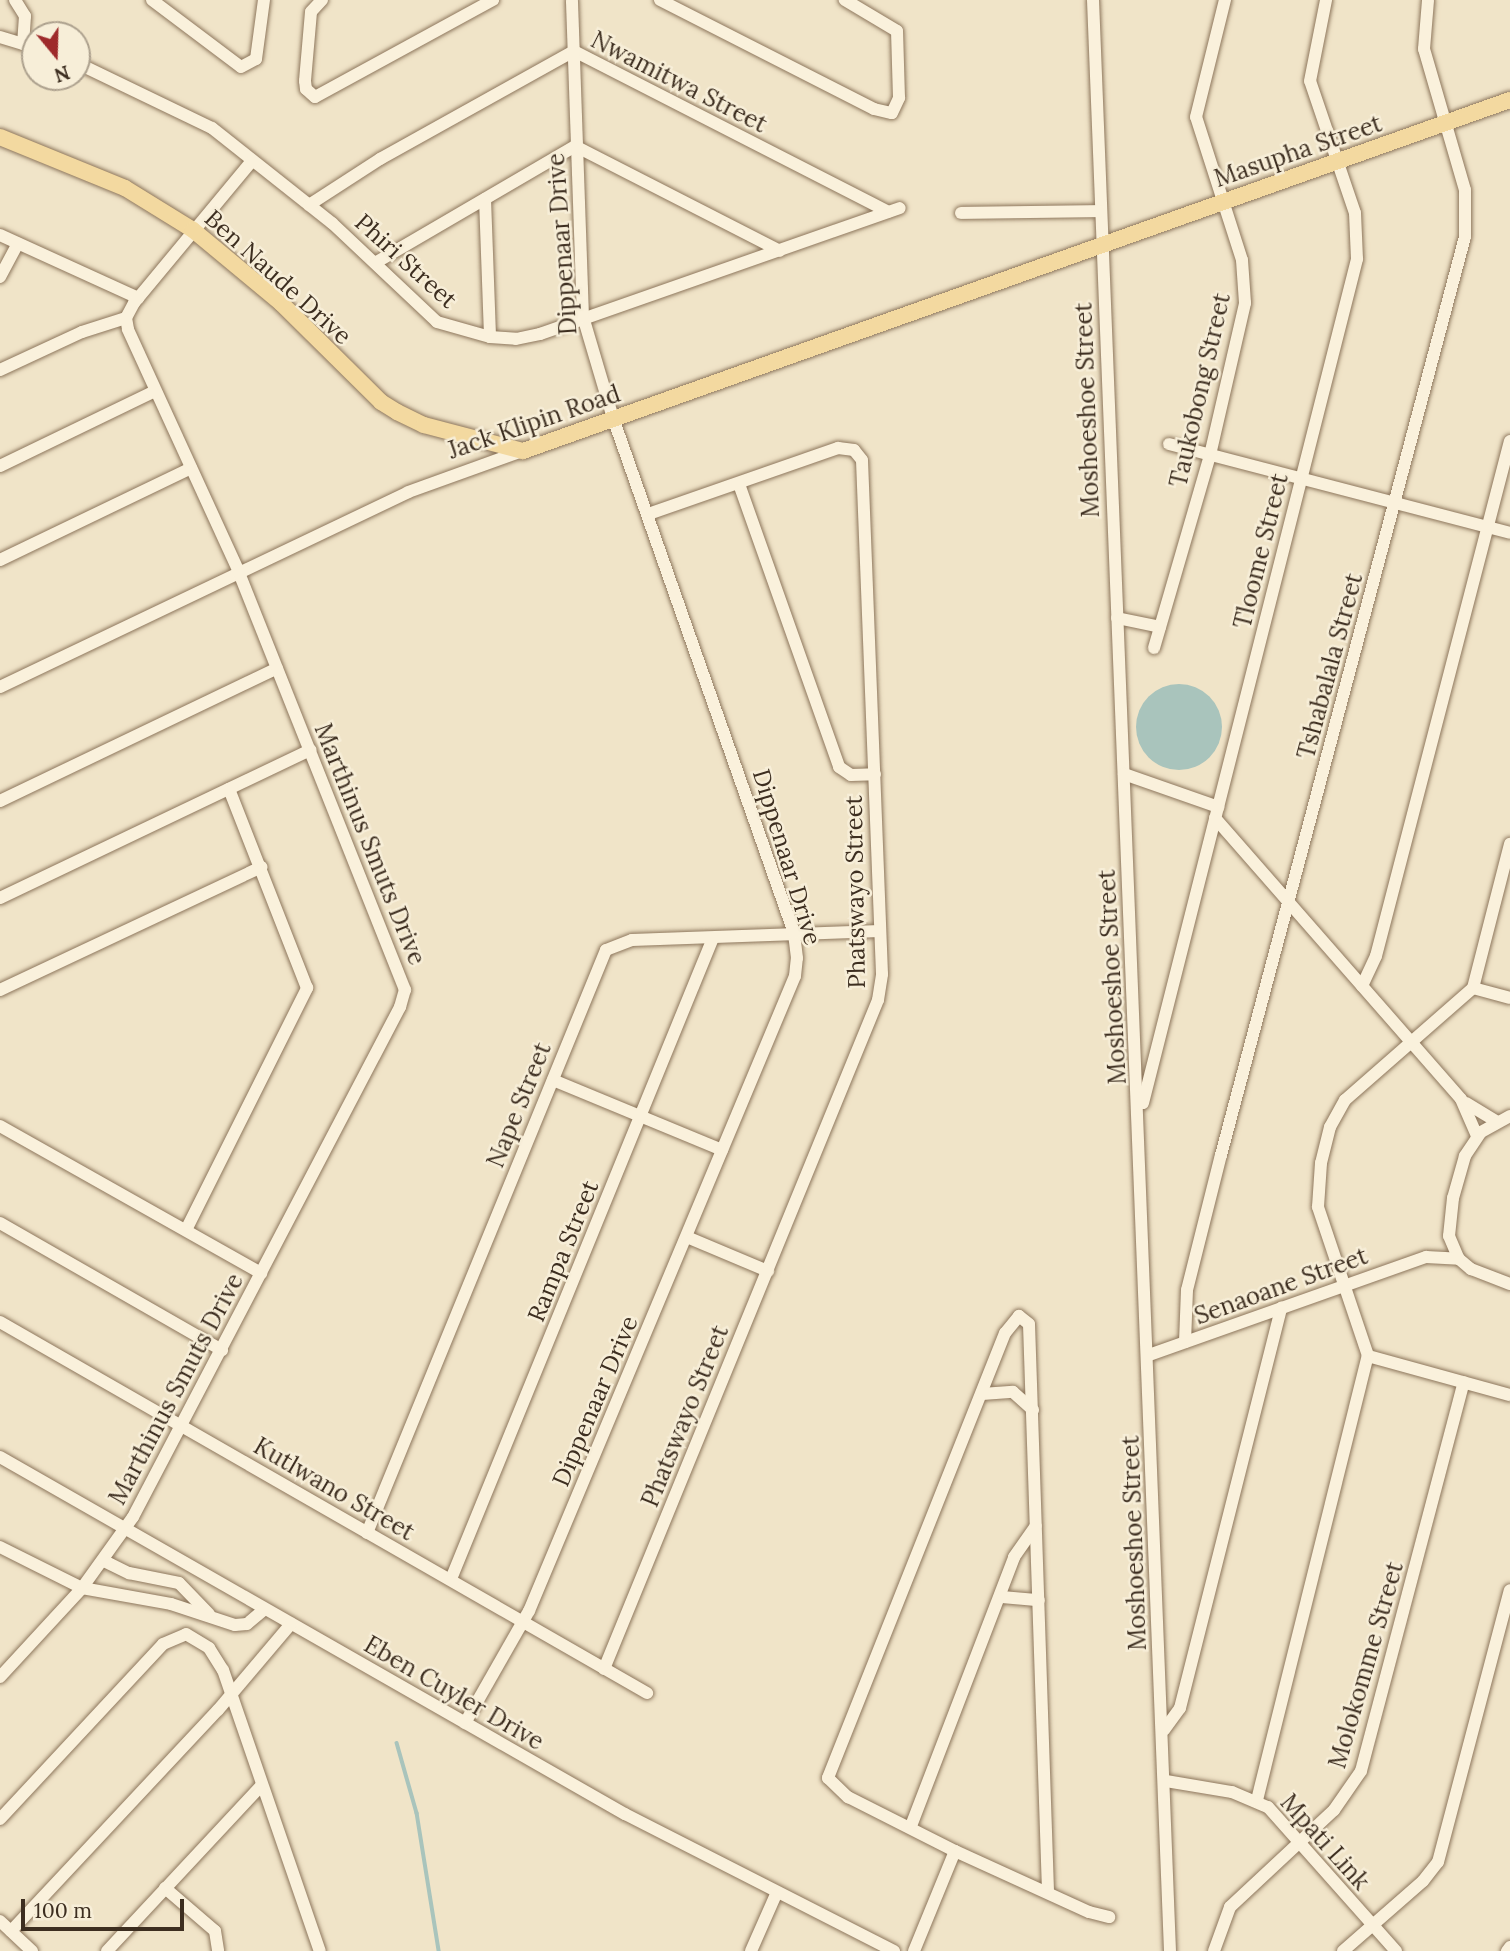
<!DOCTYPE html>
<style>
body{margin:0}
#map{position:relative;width:1510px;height:1951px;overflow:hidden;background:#f0e4c8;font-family:Lora,serif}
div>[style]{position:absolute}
.water>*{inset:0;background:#a9c4bc}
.round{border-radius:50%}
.stream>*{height:3.5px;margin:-1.75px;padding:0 1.75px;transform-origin:1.75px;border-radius:1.75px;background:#a9c4bc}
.roads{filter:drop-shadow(0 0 2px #8d765c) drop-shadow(0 0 2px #8d765c)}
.minor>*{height:12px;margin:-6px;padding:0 6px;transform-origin:6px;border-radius:6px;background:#faf1dc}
.major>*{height:16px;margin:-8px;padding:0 8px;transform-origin:8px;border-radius:8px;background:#f3d9a0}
span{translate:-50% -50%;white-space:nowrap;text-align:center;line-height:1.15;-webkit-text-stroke:5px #f7eed8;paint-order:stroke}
.street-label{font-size:24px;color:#3d2e20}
.north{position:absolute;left:21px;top:21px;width:70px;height:70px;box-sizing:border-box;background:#f7eed8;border:2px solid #ada18e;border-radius:50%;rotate:161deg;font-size:19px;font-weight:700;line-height:28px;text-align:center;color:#3d2e20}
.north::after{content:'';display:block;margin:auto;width:24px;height:32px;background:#9e2a2b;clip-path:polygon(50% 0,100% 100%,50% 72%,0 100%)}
.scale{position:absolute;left:21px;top:1899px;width:163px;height:32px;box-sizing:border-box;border:4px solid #3d2e20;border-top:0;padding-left:9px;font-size:21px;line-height:24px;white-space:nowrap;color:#3d2e20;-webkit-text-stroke:5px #f7eed8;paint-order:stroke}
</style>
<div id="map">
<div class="water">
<div class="round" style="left:1136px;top:684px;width:86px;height:86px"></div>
</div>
<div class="stream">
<div style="left:397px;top:1743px;width:73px;rotate:74.1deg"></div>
<div style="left:417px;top:1813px;width:140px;rotate:80.9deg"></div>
</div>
<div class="roads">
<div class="minor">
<div style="left:15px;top:0;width:19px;rotate:58deg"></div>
<div style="left:25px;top:16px;width:28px;rotate:94deg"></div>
<div style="left:152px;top:0;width:111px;rotate:37deg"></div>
<div style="left:241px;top:67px;width:17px;rotate:-28deg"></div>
<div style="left:256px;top:59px;width:60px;rotate:-82.3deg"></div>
<div style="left:322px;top:0;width:16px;rotate:133deg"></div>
<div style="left:311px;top:12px;width:69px;rotate:95deg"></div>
<div style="left:305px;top:81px;width:8px;rotate:83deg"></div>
<div style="left:306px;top:89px;width:12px;rotate:42deg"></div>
<div style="left:315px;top:97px;width:203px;rotate:-28.6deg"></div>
<div style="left:660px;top:0;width:240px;rotate:27deg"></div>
<div style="left:874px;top:109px;width:18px;rotate:13deg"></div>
<div style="left:892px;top:113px;width:17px;rotate:-65deg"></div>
<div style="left:899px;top:98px;width:67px;rotate:-91.7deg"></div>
<div style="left:897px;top:31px;width:61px;rotate:-149.2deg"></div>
<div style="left:1093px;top:0;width:1953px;rotate:87.74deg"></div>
<div style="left:0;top:37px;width:37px;rotate:17deg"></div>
<div style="left:77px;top:63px;width:150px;rotate:25.7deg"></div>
<div style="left:212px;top:128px;width:153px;rotate:38.4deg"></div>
<div style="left:332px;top:223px;width:144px;rotate:43.3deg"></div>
<div style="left:437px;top:322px;width:55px;rotate:15.8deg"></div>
<div style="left:490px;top:337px;width:26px;rotate:4deg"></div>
<div style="left:516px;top:339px;width:25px;rotate:-12deg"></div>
<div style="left:540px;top:334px;width:381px;rotate:-19.3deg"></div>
<div style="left:485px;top:199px;width:138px;rotate:87.9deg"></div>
<div style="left:309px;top:205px;width:85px;rotate:-32.9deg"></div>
<div style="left:380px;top:159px;width:222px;rotate:-29.1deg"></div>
<div style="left:574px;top:51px;width:353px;rotate:27.1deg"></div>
<div style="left:961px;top:213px;width:139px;rotate:-0.8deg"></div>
<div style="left:0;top:235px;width:152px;rotate:24.5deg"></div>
<div style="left:375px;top:263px;width:232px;rotate:-30.3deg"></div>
<div style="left:575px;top:146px;width:230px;rotate:27.1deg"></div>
<div style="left:0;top:277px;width:38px;rotate:-62deg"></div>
<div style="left:0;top:370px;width:90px;rotate:-24.9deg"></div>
<div style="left:82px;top:332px;width:46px;rotate:-17.7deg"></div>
<div style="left:1169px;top:444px;width:352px;rotate:14.6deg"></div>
<div style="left:0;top:466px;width:172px;rotate:-25.8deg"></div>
<div style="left:739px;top:484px;width:300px;rotate:70.5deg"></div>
<div style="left:839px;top:767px;width:14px;rotate:34deg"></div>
<div style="left:851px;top:775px;width:24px;rotate:-2deg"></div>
<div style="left:0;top:560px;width:212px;rotate:-25.7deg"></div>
<div style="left:1117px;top:618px;width:44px;rotate:11.8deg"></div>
<div style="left:1154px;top:648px;width:201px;rotate:-73.8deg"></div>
<div style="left:1210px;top:455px;width:156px;rotate:-77deg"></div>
<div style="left:1245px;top:303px;width:43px;rotate:-94deg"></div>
<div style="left:1242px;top:260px;width:150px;rotate:-107.8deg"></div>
<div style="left:1196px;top:117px;width:121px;rotate:-76.1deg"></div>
<div style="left:0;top:687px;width:452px;rotate:-25.5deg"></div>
<div style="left:408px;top:492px;width:121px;rotate:-19.8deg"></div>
<div style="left:1124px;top:774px;width:100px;rotate:19.3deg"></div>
<div style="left:0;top:801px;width:307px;rotate:-25.6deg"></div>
<div style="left:1215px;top:818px;width:373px;rotate:48.8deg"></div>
<div style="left:1461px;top:1099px;width:40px;rotate:66.6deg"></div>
<div style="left:0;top:898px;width:344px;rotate:-25.5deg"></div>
<div style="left:1362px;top:986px;width:33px;rotate:-65deg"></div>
<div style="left:1376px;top:956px;width:532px;rotate:-75.42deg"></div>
<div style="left:1473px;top:988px;width:170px;rotate:138.8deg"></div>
<div style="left:1345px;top:1100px;width:31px;rotate:119deg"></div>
<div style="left:1330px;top:1127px;width:37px;rotate:104deg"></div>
<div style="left:1321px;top:1163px;width:44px;rotate:93.9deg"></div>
<div style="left:1318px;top:1207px;width:157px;rotate:71.4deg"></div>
<div style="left:1368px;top:1356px;width:147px;rotate:15.4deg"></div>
<div style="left:1473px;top:988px;width:149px;rotate:-75.6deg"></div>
<div style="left:1473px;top:988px;width:38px;rotate:15deg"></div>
<div style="left:0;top:990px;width:289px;rotate:-25.2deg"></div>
<div style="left:553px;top:1080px;width:183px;rotate:22.5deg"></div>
<div style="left:1143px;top:1103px;width:871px;rotate:-75.77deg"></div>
<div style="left:1357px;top:259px;width:46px;rotate:-92.5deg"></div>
<div style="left:1355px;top:213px;width:139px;rotate:-108.8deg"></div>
<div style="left:1310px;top:81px;width:83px;rotate:-78.8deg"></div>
<div style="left:1466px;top:1103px;width:35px;rotate:31deg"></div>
<div style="left:1510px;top:1116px;width:33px;rotate:151deg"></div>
<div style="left:1481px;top:1132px;width:29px;rotate:124deg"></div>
<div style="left:1465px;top:1156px;width:44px;rotate:105.9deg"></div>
<div style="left:1453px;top:1198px;width:38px;rotate:96deg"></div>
<div style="left:1449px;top:1236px;width:25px;rotate:67deg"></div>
<div style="left:1459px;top:1259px;width:16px;rotate:40deg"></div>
<div style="left:1471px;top:1269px;width:42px;rotate:21deg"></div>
<div style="left:0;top:1126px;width:300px;rotate:29.4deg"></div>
<div style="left:0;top:1223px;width:256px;rotate:29.8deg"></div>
<div style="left:186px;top:1230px;width:271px;rotate:-63.4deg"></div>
<div style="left:307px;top:988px;width:214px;rotate:-111.4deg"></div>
<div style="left:687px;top:1237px;width:88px;rotate:22.8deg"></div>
<div style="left:0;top:1322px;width:746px;rotate:29.83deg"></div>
<div style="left:1185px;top:1342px;width:52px;rotate:-87.8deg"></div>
<div style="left:1187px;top:1290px;width:139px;rotate:-75.9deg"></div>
<div style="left:1221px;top:1155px;width:950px;rotate:-75.12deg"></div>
<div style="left:1465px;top:237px;width:47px;rotate:-90deg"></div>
<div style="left:1465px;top:190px;width:147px;rotate:-106.2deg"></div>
<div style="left:1424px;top:49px;width:49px;rotate:-85.3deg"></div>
<div style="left:1149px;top:1355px;width:294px;rotate:-19.5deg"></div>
<div style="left:1426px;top:1257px;width:33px;rotate:3deg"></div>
<div style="left:982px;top:1394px;width:31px;rotate:-4deg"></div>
<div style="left:1013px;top:1392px;width:27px;rotate:42deg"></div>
<div style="left:0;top:1457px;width:720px;rotate:29.74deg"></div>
<div style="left:625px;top:1814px;width:302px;rotate:27deg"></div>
<div style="left:367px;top:1533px;width:630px;rotate:-67.71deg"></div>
<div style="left:606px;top:950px;width:28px;rotate:-21deg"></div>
<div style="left:632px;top:940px;width:248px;rotate:-2.1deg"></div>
<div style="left:0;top:1547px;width:92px;rotate:26.6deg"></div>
<div style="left:82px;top:1588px;width:90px;rotate:10.2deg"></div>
<div style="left:171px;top:1604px;width:67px;rotate:18.2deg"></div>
<div style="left:235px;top:1625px;width:12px;rotate:-5deg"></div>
<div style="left:247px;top:1624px;width:23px;rotate:-40deg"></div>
<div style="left:104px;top:1561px;width:28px;rotate:26deg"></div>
<div style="left:129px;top:1573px;width:51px;rotate:11.3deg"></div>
<div style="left:179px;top:1583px;width:43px;rotate:45.9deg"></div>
<div style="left:451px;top:1579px;width:692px;rotate:-67.77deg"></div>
<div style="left:1002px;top:1597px;width:37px;rotate:5deg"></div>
<div style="left:604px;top:1669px;width:723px;rotate:-67.73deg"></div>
<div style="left:878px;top:1000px;width:26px;rotate:-81deg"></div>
<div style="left:882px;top:974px;width:514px;rotate:-92.23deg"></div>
<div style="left:862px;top:460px;width:13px;rotate:-129deg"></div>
<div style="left:854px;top:450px;width:16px;rotate:-173deg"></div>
<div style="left:838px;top:448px;width:200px;rotate:160.8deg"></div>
<div style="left:0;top:1677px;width:121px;rotate:-47.3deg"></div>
<div style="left:82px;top:1588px;width:87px;rotate:-54.3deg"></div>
<div style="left:133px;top:1517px;width:576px;rotate:-62.37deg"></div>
<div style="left:400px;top:1007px;width:18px;rotate:-74deg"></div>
<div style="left:405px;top:990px;width:450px;rotate:-111.7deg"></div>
<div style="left:239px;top:572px;width:267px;rotate:-114.6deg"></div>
<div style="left:128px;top:329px;width:11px;rotate:-100deg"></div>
<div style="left:126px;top:318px;width:17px;rotate:-62deg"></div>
<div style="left:134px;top:303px;width:185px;rotate:-50.3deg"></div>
<div style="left:465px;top:1723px;width:129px;rotate:-60.3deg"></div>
<div style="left:529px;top:1611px;width:688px;rotate:-67.27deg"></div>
<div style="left:795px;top:976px;width:18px;rotate:-84deg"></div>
<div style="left:797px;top:958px;width:25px;rotate:-97deg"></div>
<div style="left:794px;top:933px;width:546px;rotate:-109.36deg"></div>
<div style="left:613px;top:418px;width:105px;rotate:-106.5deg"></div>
<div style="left:583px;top:317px;width:317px;rotate:-92deg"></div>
<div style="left:1164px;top:1730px;width:27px;rotate:-54deg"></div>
<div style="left:1180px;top:1708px;width:413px;rotate:-75.8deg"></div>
<div style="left:1166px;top:1781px;width:67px;rotate:9.5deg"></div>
<div style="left:1232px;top:1792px;width:39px;rotate:23deg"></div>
<div style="left:1268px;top:1807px;width:193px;rotate:48.4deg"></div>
<div style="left:1257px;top:1800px;width:458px;rotate:-76deg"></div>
<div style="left:0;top:1819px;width:239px;rotate:-47deg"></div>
<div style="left:163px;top:1644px;width:25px;rotate:-23deg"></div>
<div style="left:186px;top:1634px;width:27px;rotate:31deg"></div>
<div style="left:209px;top:1648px;width:26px;rotate:58deg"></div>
<div style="left:223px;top:1670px;width:297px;rotate:71deg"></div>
<div style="left:911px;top:1826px;width:288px;rotate:-69deg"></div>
<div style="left:1014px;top:1557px;width:38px;rotate:-55deg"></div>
<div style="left:165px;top:1888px;width:66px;rotate:40.7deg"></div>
<div style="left:215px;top:1931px;width:20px;rotate:81deg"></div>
<div style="left:1048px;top:1891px;width:567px;rotate:-91.92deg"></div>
<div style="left:1029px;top:1324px;width:13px;rotate:-141deg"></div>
<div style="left:1019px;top:1316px;width:22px;rotate:129deg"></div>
<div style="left:1005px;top:1333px;width:479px;rotate:111.7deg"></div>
<div style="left:828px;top:1778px;width:28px;rotate:44deg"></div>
<div style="left:848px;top:1797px;width:120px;rotate:26.8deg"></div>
<div style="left:955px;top:1851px;width:147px;rotate:24.5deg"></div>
<div style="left:1089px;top:1912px;width:21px;rotate:14deg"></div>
<div style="left:0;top:1921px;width:44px;rotate:43.2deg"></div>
<div style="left:11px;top:1931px;width:303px;rotate:-46.9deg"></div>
<div style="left:218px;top:1710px;width:113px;rotate:-49.7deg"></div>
<div style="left:107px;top:1951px;width:227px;rotate:-47deg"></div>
<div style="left:751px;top:1951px;width:64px;rotate:-66.2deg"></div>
<div style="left:914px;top:1951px;width:108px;rotate:-67.7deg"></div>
<div style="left:1214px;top:1951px;width:47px;rotate:-70deg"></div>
<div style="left:1230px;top:1907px;width:142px;rotate:-43deg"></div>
<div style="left:1334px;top:1810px;width:47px;rotate:-55.3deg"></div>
<div style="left:1361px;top:1771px;width:402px;rotate:-75.2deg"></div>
<div style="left:1343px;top:1951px;width:106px;rotate:-41.2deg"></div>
<div style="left:1423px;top:1881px;width:24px;rotate:-52deg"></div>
<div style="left:1438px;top:1862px;width:281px;rotate:-75.2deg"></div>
<div style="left:1507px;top:1951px;width:5px;rotate:-53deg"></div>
</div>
<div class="major">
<div style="left:0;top:137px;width:135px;rotate:22.2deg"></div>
<div style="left:125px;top:188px;width:80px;rotate:31.7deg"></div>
<div style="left:193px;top:230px;width:114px;rotate:39.7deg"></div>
<div style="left:281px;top:303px;width:141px;rotate:44.7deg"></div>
<div style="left:381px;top:402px;width:19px;rotate:32deg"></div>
<div style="left:397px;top:412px;width:30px;rotate:26deg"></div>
<div style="left:424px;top:425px;width:102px;rotate:14.7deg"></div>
<div style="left:523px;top:451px;width:1048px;rotate:-19.58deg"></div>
</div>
</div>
<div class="street-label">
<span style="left:679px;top:82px;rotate:27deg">Nwamitwa Street</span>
<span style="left:1298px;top:151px;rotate:-19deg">Masupha Street</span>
<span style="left:562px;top:244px;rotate:-94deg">Dippenaar Drive</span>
<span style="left:406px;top:261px;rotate:42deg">Phiri Street</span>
<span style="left:278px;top:277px;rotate:42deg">Ben Naude Drive</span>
<span style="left:1200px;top:390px;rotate:-77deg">Taukobong Street</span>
<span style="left:1087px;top:410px;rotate:-92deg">Moshoeshoe Street</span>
<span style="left:534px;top:422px;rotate:-19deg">Jack Klipin Road</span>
<span style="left:1261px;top:551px;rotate:-76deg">Tloome Street</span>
<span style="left:1330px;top:666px;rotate:-75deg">Tshabalala Street</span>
<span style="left:370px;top:844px;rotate:68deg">Marthinus Smuts Drive</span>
<span style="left:787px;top:857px;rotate:73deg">Dippenaar Drive</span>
<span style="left:855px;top:892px;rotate:-91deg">Phatswayo Street</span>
<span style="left:1112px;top:977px;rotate:-93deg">Moshoeshoe Street</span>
<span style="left:519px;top:1105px;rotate:-68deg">Nape Street</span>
<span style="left:563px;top:1251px;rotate:-68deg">Rampa Street</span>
<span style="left:1281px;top:1286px;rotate:-20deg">Senaoane Street</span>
<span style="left:176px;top:1389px;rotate:-62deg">Marthinus Smuts Drive</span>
<span style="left:595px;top:1401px;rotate:-67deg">Dippenaar Drive</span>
<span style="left:685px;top:1416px;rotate:-68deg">Phatswayo Street</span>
<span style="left:334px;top:1489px;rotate:30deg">Kutlwano Street</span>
<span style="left:1134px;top:1543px;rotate:-92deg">Moshoeshoe Street</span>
<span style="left:1366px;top:1665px;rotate:-74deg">Molokomme Street</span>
<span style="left:454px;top:1693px;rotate:30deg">Eben Cuyler Drive</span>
<span style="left:1325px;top:1842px;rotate:48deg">Mpati Link</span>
</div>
<div class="north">N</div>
<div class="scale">100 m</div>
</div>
